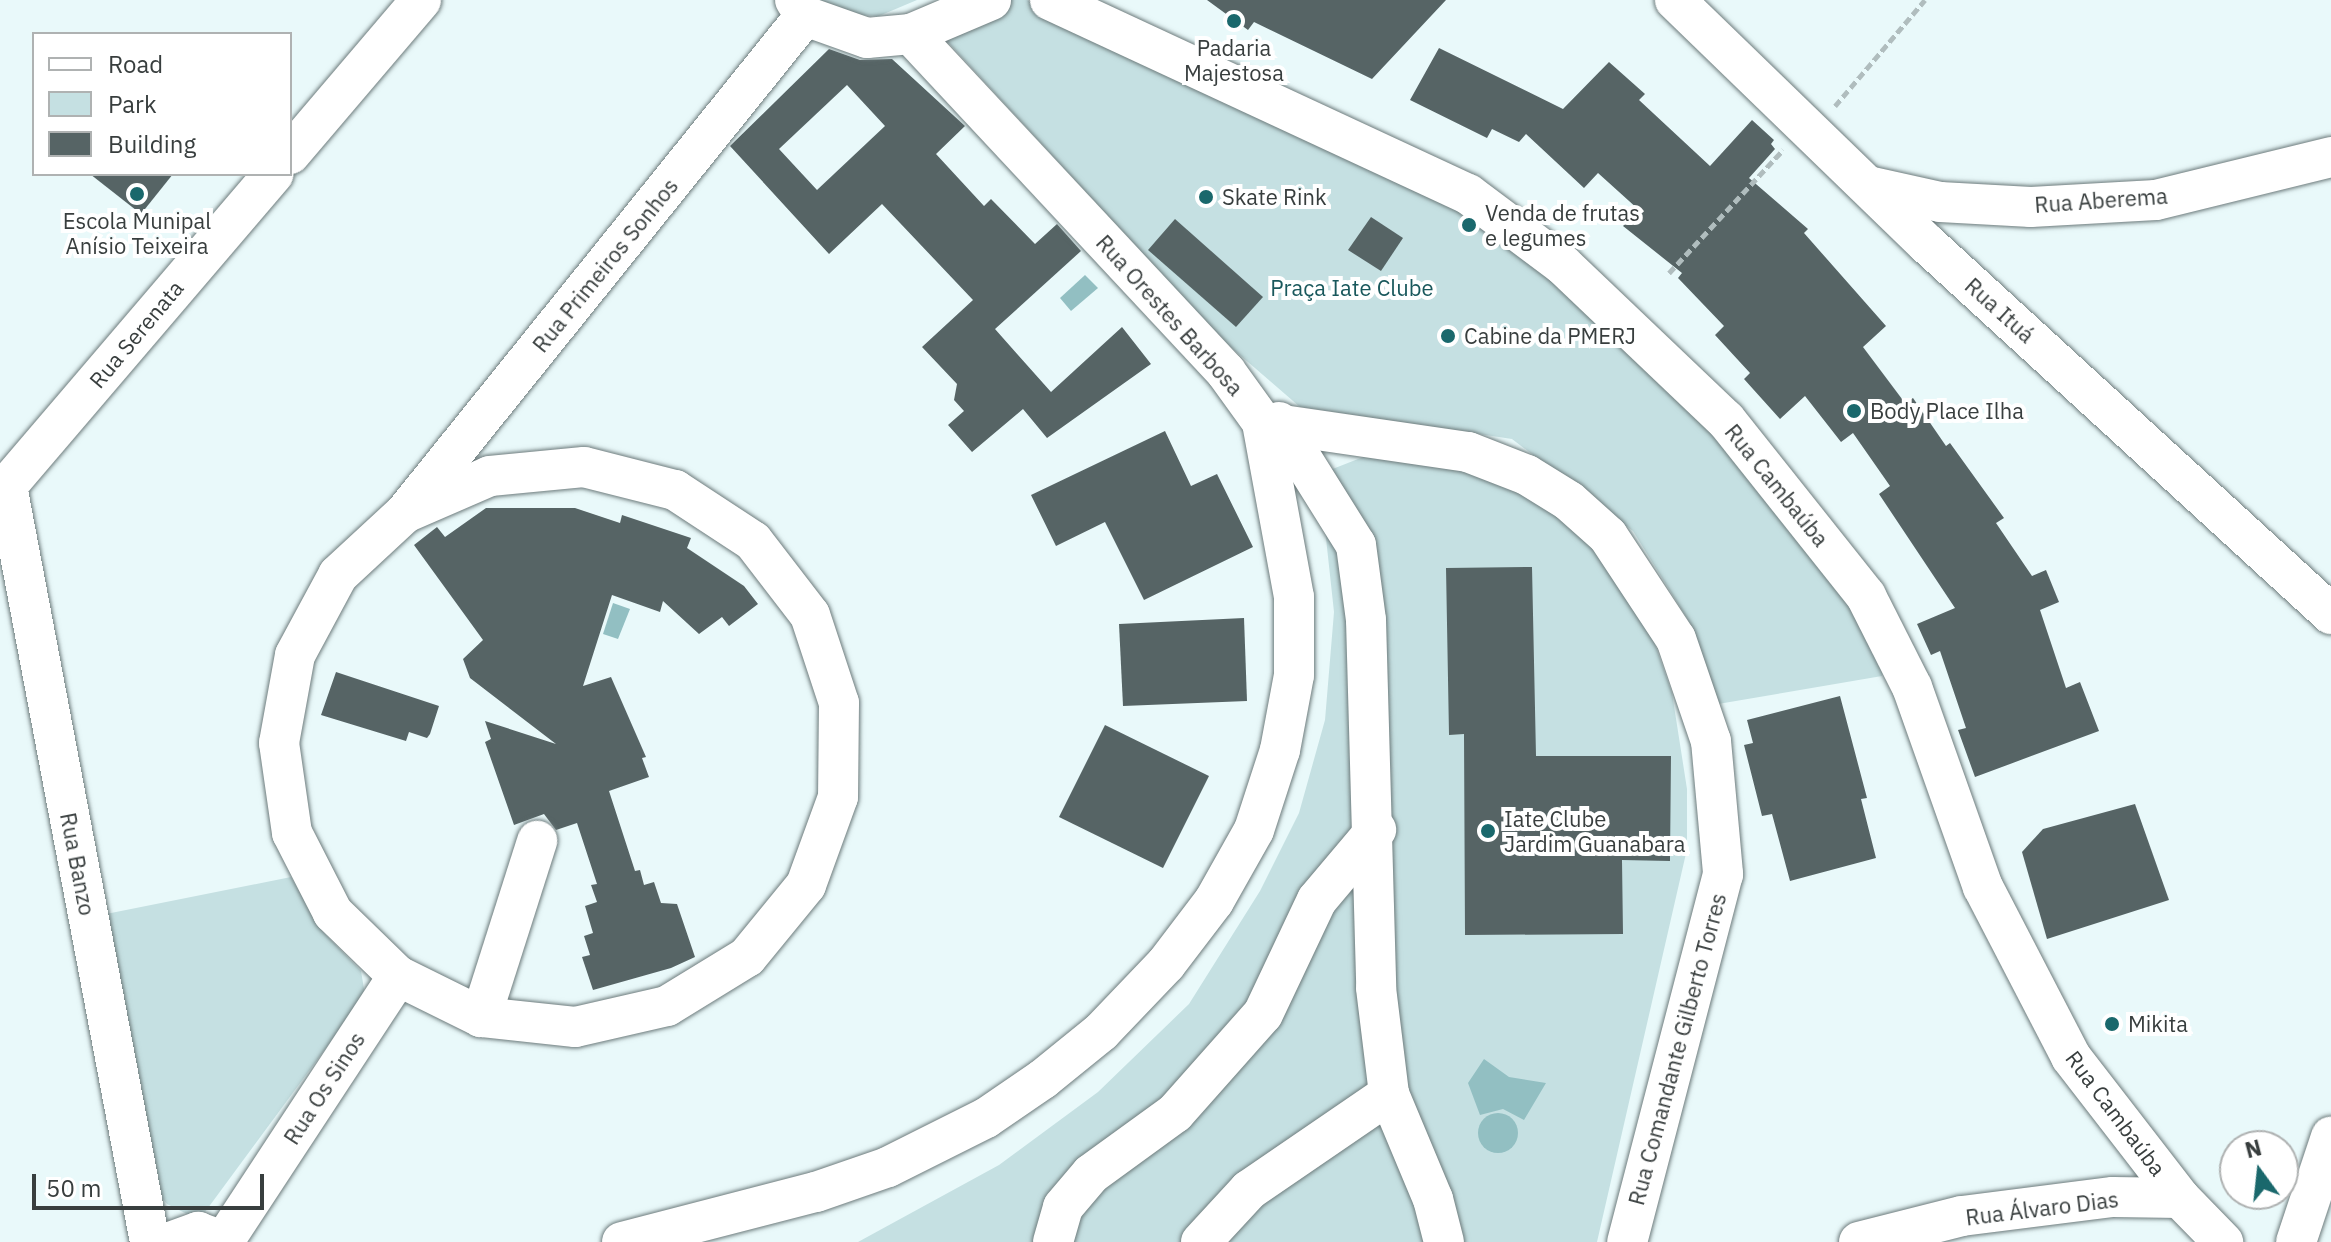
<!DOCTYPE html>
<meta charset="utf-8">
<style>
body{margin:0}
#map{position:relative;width:2331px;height:1242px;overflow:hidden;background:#e9f9fa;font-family:"IBM Plex Sans",sans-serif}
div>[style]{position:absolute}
.green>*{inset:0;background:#c5e0e2}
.water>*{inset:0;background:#92bfc2}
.round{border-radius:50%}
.building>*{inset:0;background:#566465}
.path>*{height:5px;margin-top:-2.5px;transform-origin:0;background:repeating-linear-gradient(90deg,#b0bdbe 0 8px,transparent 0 12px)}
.roads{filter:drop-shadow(0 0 2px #6d7b7c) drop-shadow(0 0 2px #6d7b7c)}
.minor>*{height:40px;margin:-20px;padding:0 20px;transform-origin:20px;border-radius:20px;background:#fff}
.dots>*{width:22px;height:22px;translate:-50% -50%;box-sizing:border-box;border:4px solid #fff;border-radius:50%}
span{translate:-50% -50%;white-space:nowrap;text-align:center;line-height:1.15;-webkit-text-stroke:8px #fff;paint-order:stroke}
.poi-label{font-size:22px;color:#383e3e}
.left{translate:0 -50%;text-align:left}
.street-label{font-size:22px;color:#383e3e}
.park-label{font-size:22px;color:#19585c}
.legend{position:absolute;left:32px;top:32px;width:260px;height:144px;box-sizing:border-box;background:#fff;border:2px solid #afb2b2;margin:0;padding:10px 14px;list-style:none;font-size:24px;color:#383e3e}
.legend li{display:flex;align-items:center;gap:16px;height:40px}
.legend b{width:40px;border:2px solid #afb2b2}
.north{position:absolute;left:2219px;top:1130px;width:80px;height:80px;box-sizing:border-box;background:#fff;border:2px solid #afb2b2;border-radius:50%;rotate:345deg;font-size:22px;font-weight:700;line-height:32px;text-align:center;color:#383e3e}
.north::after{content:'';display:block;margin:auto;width:28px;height:36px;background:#1a686c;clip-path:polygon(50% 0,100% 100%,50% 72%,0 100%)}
.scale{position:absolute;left:32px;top:1174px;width:232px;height:36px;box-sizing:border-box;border:4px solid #383e3e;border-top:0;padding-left:10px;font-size:24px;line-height:28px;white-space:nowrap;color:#383e3e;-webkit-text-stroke:6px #fff;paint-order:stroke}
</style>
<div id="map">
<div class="green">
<div style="clip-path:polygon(820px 0,917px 0,879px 16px,831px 14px)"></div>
<div style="clip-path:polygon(1007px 0,1027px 0,1461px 201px,1551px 270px,1788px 505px,1888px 646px,1882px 676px,1718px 704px,1693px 628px,1633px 531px,1512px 439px,1300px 407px,1219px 337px,936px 29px)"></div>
<div style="clip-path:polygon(1381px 450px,1472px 473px,1544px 502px,1607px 557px,1649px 627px,1672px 693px,1687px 789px,1687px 849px,1597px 1242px,858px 1242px,999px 1165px,1098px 1092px,1189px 1004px,1260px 891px,1299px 813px,1325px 720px,1334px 612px,1324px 520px,1330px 470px)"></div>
<div style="clip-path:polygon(291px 877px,322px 931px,361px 971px,365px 995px,205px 1212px,187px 1214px,167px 1204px,155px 1189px,101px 915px)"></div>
</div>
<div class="water">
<div style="clip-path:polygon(1085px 275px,1098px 288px,1071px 311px,1060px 298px)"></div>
<div style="clip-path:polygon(613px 603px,630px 609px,618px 639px,603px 634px)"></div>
<div style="clip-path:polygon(1484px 1059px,1509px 1077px,1546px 1083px,1524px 1120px,1503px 1109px,1480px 1115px,1468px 1083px)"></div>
<div class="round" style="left:1478px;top:1113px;width:40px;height:40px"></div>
</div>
<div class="building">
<div style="clip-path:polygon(1207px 0,1446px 0,1372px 79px,1254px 22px,1248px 30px)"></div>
<div style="clip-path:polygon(1439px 48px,1563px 109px,1609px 62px,1645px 94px,1639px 100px,1710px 166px,1752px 120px,1774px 140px,1771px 144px,1775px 149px,1749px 178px,1808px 229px,1804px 233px,1886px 326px,1863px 347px,1905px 403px,1913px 398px,1946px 446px,1950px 443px,2004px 518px,1996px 523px,2032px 576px,2046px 570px,2059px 602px,2040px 610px,2066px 688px,2080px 682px,2099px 731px,1975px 777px,1958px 730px,1966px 728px,1940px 651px,1931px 655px,1917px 624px,1955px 608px,1879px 494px,1890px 486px,1853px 433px,1841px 442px,1805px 396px,1780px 419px,1744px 379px,1750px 373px,1715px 335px,1724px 326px,1678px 278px,1682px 273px,1623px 226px,1639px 210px,1598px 173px,1584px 188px,1526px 134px,1519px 142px,1492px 129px,1487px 138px,1410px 100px)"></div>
<div style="clip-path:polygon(evenodd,829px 49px,860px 60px,892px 59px,965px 126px,936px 154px,984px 206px,991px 199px,1035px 244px,1057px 224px,1081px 251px,995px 329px,1051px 392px,1122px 327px,1151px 364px,1047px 438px,1023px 409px,972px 452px,948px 425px,964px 411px,954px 400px,957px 384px,922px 347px,973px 300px,882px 204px,829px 254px,730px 146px,829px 49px,847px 85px,885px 126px,817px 190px,779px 149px,847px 85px)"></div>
<div style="clip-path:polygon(90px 174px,173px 174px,141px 214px)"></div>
<div style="clip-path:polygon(1371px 217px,1403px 238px,1381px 271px,1348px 250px)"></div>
<div style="clip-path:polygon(1175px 219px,1263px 297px,1236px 327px,1148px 250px)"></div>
<div style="clip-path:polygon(1165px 431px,1191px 486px,1217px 474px,1253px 547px,1144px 600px,1105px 522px,1056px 546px,1031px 495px)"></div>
<div style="clip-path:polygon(486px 508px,575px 508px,620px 523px,622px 515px,691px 538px,687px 548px,744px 586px,758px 604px,729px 626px,722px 617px,699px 634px,663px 601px,660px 612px,612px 595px,583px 686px,611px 677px,646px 757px,642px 758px,649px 777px,609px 791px,635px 871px,640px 870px,644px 885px,654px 882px,661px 903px,677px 904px,695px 957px,671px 968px,593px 990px,582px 957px,590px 955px,584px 936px,593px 933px,585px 906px,597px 902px,591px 885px,597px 884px,577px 823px,556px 830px,544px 814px,514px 825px,485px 742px,491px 739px,485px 721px,556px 744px,470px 678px,463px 659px,483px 640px,414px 545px,437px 527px,445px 537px)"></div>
<div style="clip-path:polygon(1532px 567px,1536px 756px,1671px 756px,1670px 861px,1622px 860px,1623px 934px,1465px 935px,1464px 734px,1449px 735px,1446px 568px)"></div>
<div style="clip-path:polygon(1244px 618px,1247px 701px,1123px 706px,1119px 624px)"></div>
<div style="clip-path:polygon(336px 672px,439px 706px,430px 734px,427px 738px,409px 732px,406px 741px,321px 715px)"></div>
<div style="clip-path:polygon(1840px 696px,1867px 798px,1861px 799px,1876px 858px,1790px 881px,1772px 814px,1762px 816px,1744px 745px,1753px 743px,1747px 720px)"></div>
<div style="clip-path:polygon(1105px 725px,1209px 776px,1163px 868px,1059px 817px)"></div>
<div style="clip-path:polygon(2135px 804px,2169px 900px,2047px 939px,2022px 852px,2043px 829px)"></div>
</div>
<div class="path">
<div style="left:1835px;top:106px;width:139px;rotate:-49.7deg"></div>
<div style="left:1669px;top:273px;width:168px;rotate:-47.2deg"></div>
</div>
<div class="roads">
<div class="minor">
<div style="left:795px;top:0;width:19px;rotate:58deg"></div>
<div style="left:805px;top:16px;width:66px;rotate:19.5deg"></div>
<div style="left:867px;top:38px;width:44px;rotate:-5.2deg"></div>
<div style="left:911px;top:34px;width:87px;rotate:-23deg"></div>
<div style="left:1050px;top:0;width:461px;rotate:24.9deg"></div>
<div style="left:1468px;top:194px;width:119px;rotate:36.8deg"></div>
<div style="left:1563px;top:265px;width:225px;rotate:43.6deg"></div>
<div style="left:1726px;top:420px;width:225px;rotate:51.5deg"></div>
<div style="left:1866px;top:596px;width:102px;rotate:63.2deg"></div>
<div style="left:1912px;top:687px;width:212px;rotate:70.5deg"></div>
<div style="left:1983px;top:887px;width:191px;rotate:62.6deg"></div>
<div style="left:2071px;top:1057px;width:178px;rotate:52.3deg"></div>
<div style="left:2180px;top:1198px;width:62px;rotate:45.7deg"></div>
<div style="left:1675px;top:0;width:351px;rotate:44.1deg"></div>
<div style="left:1927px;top:244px;width:548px;rotate:42.48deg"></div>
<div style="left:290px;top:154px;width:202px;rotate:-49.6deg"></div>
<div style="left:1868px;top:186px;width:74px;rotate:12.5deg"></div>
<div style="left:1940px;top:202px;width:91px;rotate:3.1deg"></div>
<div style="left:2031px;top:207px;width:125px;rotate:-3.2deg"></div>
<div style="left:2156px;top:200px;width:180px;rotate:-13.8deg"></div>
<div style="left:1262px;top:422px;width:208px;rotate:8.3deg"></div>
<div style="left:1468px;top:452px;width:63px;rotate:21.3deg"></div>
<div style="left:1527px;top:475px;width:49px;rotate:31.8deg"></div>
<div style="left:1569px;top:501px;width:52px;rotate:41.9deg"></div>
<div style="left:1608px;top:536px;width:123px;rotate:56.6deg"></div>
<div style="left:1676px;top:639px;width:108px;rotate:71.1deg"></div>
<div style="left:1711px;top:741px;width:134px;rotate:84.8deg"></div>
<div style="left:1723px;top:874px;width:380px;rotate:104.6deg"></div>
<div style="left:1279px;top:422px;width:145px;rotate:58deg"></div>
<div style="left:1356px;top:545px;width:76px;rotate:82.4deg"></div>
<div style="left:1366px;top:620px;width:368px;rotate:88.4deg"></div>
<div style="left:1376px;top:988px;width:107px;rotate:83deg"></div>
<div style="left:1389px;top:1094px;width:114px;rotate:67.3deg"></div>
<div style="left:1433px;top:1199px;width:44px;rotate:75.7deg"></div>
<div style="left:7px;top:486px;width:769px;rotate:79.29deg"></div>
<div style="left:0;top:494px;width:421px;rotate:-49.5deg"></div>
<div style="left:405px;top:513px;width:93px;rotate:-23.5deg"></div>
<div style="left:490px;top:476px;width:94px;rotate:-5.5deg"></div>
<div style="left:584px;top:467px;width:94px;rotate:14.2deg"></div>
<div style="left:675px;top:490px;width:93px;rotate:33.2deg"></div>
<div style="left:753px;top:541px;width:93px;rotate:52.4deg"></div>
<div style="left:810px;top:615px;width:93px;rotate:71.8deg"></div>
<div style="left:839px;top:703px;width:94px;rotate:90.6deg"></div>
<div style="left:838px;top:797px;width:94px;rotate:110deg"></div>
<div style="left:806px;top:885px;width:93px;rotate:129.3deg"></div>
<div style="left:747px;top:957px;width:94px;rotate:148.5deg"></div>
<div style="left:667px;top:1006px;width:94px;rotate:167.1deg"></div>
<div style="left:575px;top:1027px;width:95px;rotate:-173.9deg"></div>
<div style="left:481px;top:1017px;width:93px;rotate:-153.7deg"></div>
<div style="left:398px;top:976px;width:91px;rotate:-135.9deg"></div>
<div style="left:333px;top:913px;width:90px;rotate:-117.1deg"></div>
<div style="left:292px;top:833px;width:91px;rotate:-98.2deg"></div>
<div style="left:279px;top:743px;width:89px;rotate:-79.7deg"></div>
<div style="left:295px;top:655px;width:91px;rotate:-61.7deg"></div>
<div style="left:338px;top:575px;width:91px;rotate:-42.8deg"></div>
<div style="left:405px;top:513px;width:638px;rotate:-51.17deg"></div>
<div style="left:481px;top:1017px;width:185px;rotate:-72.3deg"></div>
<div style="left:224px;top:1241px;width:317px;rotate:-56.7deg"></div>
<div style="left:170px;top:1242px;width:30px;rotate:-20deg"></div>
<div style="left:198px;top:1232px;width:29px;rotate:20deg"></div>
<div style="left:622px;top:1242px;width:200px;rotate:-14.5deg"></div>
<div style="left:816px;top:1192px;width:76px;rotate:-19.1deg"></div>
<div style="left:888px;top:1167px;width:110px;rotate:-26.6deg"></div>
<div style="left:986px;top:1118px;width:69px;rotate:-34.4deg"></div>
<div style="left:1043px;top:1079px;width:75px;rotate:-39deg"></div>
<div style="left:1101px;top:1032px;width:94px;rotate:-46.3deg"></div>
<div style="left:1166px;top:964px;width:79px;rotate:-52.7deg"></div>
<div style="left:1214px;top:901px;width:81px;rotate:-60.6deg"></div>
<div style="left:1254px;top:830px;width:84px;rotate:-72deg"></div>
<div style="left:1280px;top:750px;width:76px;rotate:-79.4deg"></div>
<div style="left:1294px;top:675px;width:78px;rotate:-90deg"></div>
<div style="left:1294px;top:597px;width:178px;rotate:-100.4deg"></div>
<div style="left:1262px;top:422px;width:62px;rotate:-125.8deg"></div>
<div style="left:1226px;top:372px;width:462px;rotate:-133deg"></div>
<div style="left:1053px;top:1242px;width:36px;rotate:-74deg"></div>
<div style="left:1063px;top:1207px;width:43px;rotate:-49.7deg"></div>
<div style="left:1091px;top:1174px;width:104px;rotate:-36deg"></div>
<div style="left:1175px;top:1113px;width:132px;rotate:-48.4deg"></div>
<div style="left:1263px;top:1014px;width:126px;rotate:-64.7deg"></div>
<div style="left:1317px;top:900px;width:92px;rotate:-49.9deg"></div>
<div style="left:1201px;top:1242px;width:71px;rotate:-47.3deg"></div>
<div style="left:1249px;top:1190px;width:170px;rotate:-34.4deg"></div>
<div style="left:1859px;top:1242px;width:106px;rotate:-14.2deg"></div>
<div style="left:1962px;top:1216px;width:152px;rotate:-7.2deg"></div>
<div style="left:2113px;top:1197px;width:67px;rotate:0.9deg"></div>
<div style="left:2296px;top:1242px;width:111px;rotate:-71.6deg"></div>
</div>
</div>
<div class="dots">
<div style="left:1234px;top:21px;background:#1a686c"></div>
<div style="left:137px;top:194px;background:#1a686c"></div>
<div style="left:1206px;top:197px;background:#1a686c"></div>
<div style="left:1469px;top:225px;background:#1a686c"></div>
<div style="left:1448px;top:336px;background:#1a686c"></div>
<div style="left:1854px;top:411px;background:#1a686c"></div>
<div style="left:1488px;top:831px;background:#1a686c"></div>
<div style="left:2112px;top:1024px;background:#1a686c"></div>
</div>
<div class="poi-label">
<span style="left:1234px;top:60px">Padaria<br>Majestosa</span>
<span class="left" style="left:1222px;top:197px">Skate Rink</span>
<span class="left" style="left:1485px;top:225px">Venda de frutas<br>e legumes</span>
<span style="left:137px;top:233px">Escola Munipal<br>Anísio Teixeira</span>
<span class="left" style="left:1464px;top:336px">Cabine da PMERJ</span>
<span class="left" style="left:1870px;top:411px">Body Place Ilha</span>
<span class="left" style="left:1504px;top:831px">Iate Clube<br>Jardim Guanabara</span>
<span class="left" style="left:2128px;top:1024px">Mikita</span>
</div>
<div class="street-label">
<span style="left:2101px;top:200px;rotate:-4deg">Rua Aberema</span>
<span style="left:605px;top:265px;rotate:-51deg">Rua Primeiros Sonhos</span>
<span style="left:2000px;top:310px;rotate:42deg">Rua Ituá</span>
<span style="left:1170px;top:315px;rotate:48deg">Rua Orestes Barbosa</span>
<span style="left:136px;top:334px;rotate:-50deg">Rua Serenata</span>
<span style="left:1777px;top:485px;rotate:51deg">Rua Cambaúba</span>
<span style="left:78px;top:864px;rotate:79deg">Rua Banzo</span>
<span style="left:1677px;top:1049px;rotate:-75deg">Rua Comandante Gilberto Torres</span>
<span style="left:324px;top:1088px;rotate:-57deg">Rua Os Sinos</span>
<span style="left:2116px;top:1113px;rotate:53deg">Rua Cambaúba</span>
<span style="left:2042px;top:1208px;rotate:-7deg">Rua Álvaro Dias</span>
</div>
<div class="park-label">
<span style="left:1352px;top:288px">Praça Iate Clube</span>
</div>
<ul class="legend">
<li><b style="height:10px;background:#fff"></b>Road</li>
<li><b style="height:22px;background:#c5e0e2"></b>Park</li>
<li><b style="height:22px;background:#566465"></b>Building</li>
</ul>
<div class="north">N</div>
<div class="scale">50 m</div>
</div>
